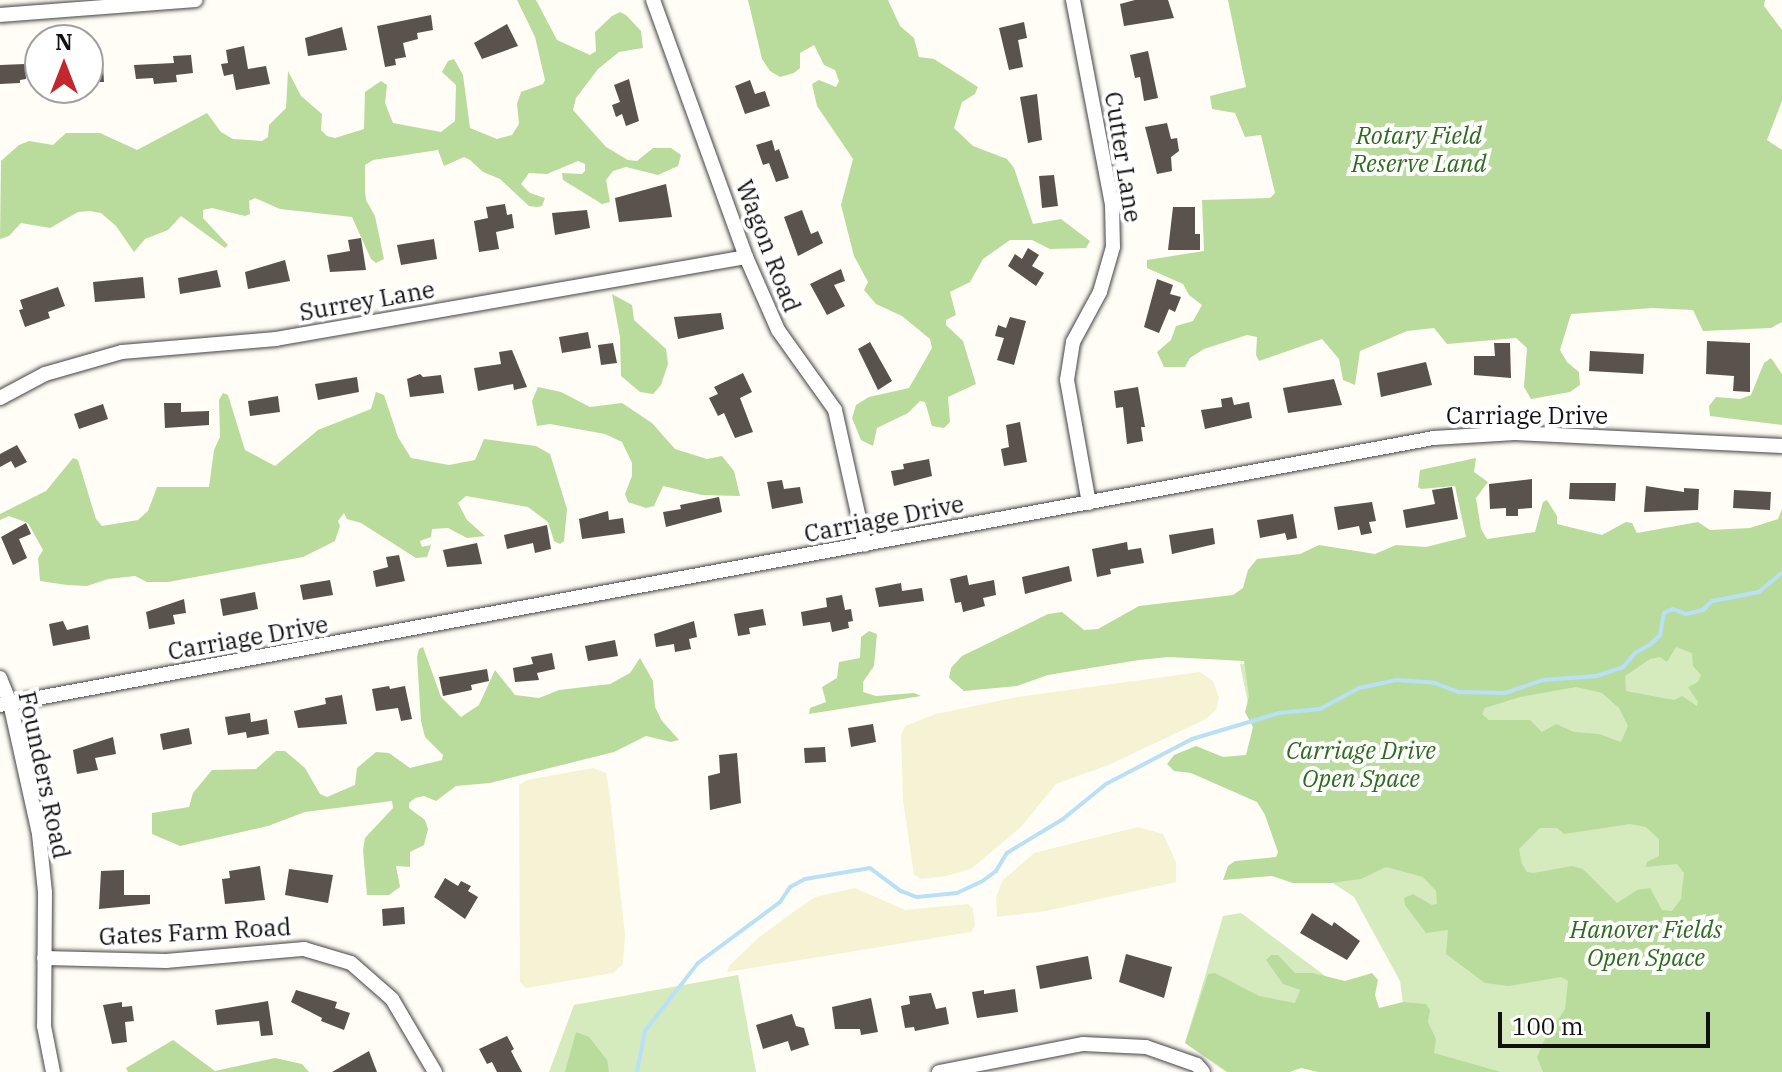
<!DOCTYPE html>
<style>
body{margin:0}
#map{position:relative;width:1782px;height:1072px;overflow:hidden;background:#fffdf5;font-family:"IBM Plex Serif",serif}
div>[style]{position:absolute}
.farmland>*{inset:0;background:#f6f3d4}
.green>*{inset:0;background:#d5ebbd}
.forest>*{inset:0;background:#b9dc9c}
.stream>*{height:4px;margin:-2px;padding:0 2px;transform-origin:2px;border-radius:2px;background:#b9e0f7}
.building>*{inset:0;background:#5a524d}
.roads{filter:drop-shadow(0 0 2px #444) drop-shadow(0 0 2px #444)}
.minor>*{height:14px;margin:-7px;padding:0 7px;transform-origin:7px;border-radius:7px;background:#fff}
span{translate:-50% -50%;white-space:nowrap;text-align:center;line-height:1.15;-webkit-text-stroke:8px #fff;paint-order:stroke}
.park-label{font-size:24px;color:#2f6b1f;font-style:italic}
.street-label{font-size:24px;color:#111}
.north{position:absolute;left:24px;top:24px;width:80px;height:80px;box-sizing:border-box;background:#fff;border:2px solid #a0a0a0;border-radius:50%;rotate:0deg;font-size:22px;font-weight:700;line-height:32px;text-align:center;color:#111}
.north::after{content:'';display:block;margin:auto;width:28px;height:36px;background:#c4262e;clip-path:polygon(50% 0,100% 100%,50% 72%,0 100%)}
.scale{position:absolute;left:1498px;top:1012px;width:212px;height:36px;box-sizing:border-box;border:4px solid #111;border-top:0;padding-left:10px;font-size:24px;line-height:28px;white-space:nowrap;color:#111;-webkit-text-stroke:6px #fff;paint-order:stroke}
</style>
<div id="map">
<div class="farmland">
<div style="clip-path:polygon(1200px 672px,1213px 681px,1219px 698px,1216px 710px,1206px 719px,1111px 764px,1056px 784px,1021px 827px,971px 869px,946px 876px,921px 879px,914px 875px,903px 800px,901px 736px,905px 726px,936px 714px,1017px 697px)"></div>
<div style="clip-path:polygon(593px 768px,606px 773px,610px 797px,625px 934px,623px 964px,613px 973px,526px 988px,520px 982px,519px 785px,527px 780px)"></div>
<div style="clip-path:polygon(1138px 827px,1163px 834px,1176px 862px,1176px 882px,1046px 911px,997px 917px,996px 898px,1002px 881px,1034px 853px)"></div>
<div style="clip-path:polygon(855px 888px,905px 910px,968px 904px,973px 909px,975px 926px,971px 932px,727px 972px,729px 966px,757px 939px,796px 910px,815px 897px)"></div>
</div>
<div class="green">
<div style="clip-path:polygon(1716px 592px,1782px 1072px,1413px 1072px,1408px 1049px,1280px 1072px,1226px 1072px,1185px 1043px,1223px 916px,1241px 913px,1324px 975px,1339px 1057px,1408px 1044px,1400px 981px,1354px 897px,1316px 872px,1284px 878px,1240px 664px,1418px 669px)"></div>
<div style="clip-path:polygon(738px 975px,756px 1072px,549px 1072px,574px 1005px)"></div>
</div>
<div class="forest">
<div style="clip-path:polygon(517px 0,536px 0,557px 40px,590px 55px,596px 51px,595px 32px,612px 16px,620px 12px,626px 15px,641px 31px,643px 48px,619px 52px,598px 69px,576px 98px,573px 110px,606px 147px,628px 160px,637px 161px,653px 148px,671px 148px,681px 155px,678px 166px,658px 175px,626px 167px,613px 171px,606px 180px,610px 202px,602px 204px,563px 180px,562px 173px,582px 174px,585px 171px,585px 164px,578px 161px,547px 174px,529px 173px,521px 184px,530px 193px,545px 198px,542px 206px,537px 207px,529px 206px,500px 179px,483px 172px,470px 160px,464px 157px,444px 166px,438px 150px,373px 160px,365px 165px,365px 190px,366px 200px,375px 216px,384px 259px,376px 263px,371px 259px,352px 217px,280px 209px,255px 198px,249px 201px,250px 214px,245px 216px,212px 208px,203px 210px,203px 218px,228px 245px,225px 248px,181px 216px,168px 230px,145px 239px,134px 252px,116px 226px,101px 213px,90px 211px,78px 212px,50px 228px,21px 223px,9px 236px,0 239px,1px 161px,19px 145px,29px 141px,53px 145px,66px 133px,100px 133px,137px 150px,207px 113px,221px 132px,233px 139px,262px 141px,268px 137px,269px 125px,286px 108px,288px 71px,301px 96px,322px 114px,321px 130px,327px 136px,335px 138px,364px 129px,365px 92px,381px 81px,387px 85px,385px 103px,393px 123px,441px 132px,455px 121px,456px 85px,442px 72px,448px 61px,454px 59px,463px 75px,470px 128px,497px 139px,512px 135px,519px 124px,517px 104px,521px 92px,543px 84px,545px 80px,535px 37px)"></div>
<div style="clip-path:polygon(748px 0,888px 0,900px 26px,914px 38px,919px 57px,934px 59px,978px 87px,975px 94px,962px 102px,954px 128px,973px 146px,1007px 159px,1014px 168px,1033px 224px,1061px 219px,1090px 241px,1086px 248px,1050px 249px,1032px 240px,1010px 240px,983px 259px,970px 282px,950px 292px,956px 315px,946px 320px,946px 325px,963px 341px,976px 384px,948px 397px,950px 422px,944px 428px,932px 426px,925px 402px,920px 401px,908px 413px,877px 428px,873px 446px,861px 440px,852px 418px,856px 405px,869px 397px,909px 388px,932px 348px,930px 339px,902px 316px,876px 304px,864px 290px,868px 282px,854px 256px,841px 205px,853px 159px,817px 106px,812px 84px,819px 80px,836px 87px,839px 81px,835px 70px,824px 65px,814px 45px,800px 53px,800px 68px,794px 73px,780px 77px,770px 71px,762px 59px)"></div>
<div style="clip-path:polygon(1228px 0,1765px 0,1764px 6px,1782px 30px,1782px 101px,1767px 140px,1782px 150px,1782px 322px,1771px 328px,1703px 331px,1693px 310px,1653px 308px,1571px 314px,1560px 350px,1567px 362px,1579px 372px,1580px 385px,1570px 392px,1531px 399px,1524px 387px,1527px 348px,1516px 338px,1447px 344px,1434px 328px,1407px 331px,1360px 351px,1355px 385px,1343px 380px,1339px 359px,1322px 339px,1259px 361px,1256px 355px,1257px 337px,1247px 335px,1204px 349px,1190px 358px,1185px 367px,1164px 367px,1157px 352px,1171px 340px,1176px 326px,1193px 321px,1202px 305px,1189px 295px,1183px 284px,1147px 268px,1147px 260px,1204px 251px,1202px 200px,1270px 198px,1275px 193px,1261px 135px,1245px 137px,1235px 113px,1212px 109px,1210px 96px,1246px 87px)"></div>
<div style="clip-path:polygon(612px 294px,632px 305px,634px 320px,666px 349px,668px 364px,661px 385px,653px 394px,640px 392px,621px 376px,620px 337px)"></div>
<div style="clip-path:polygon(1771px 358px,1782px 374px,1782px 425px,1710px 416px,1709px 406px,1716px 397px,1740px 399px,1751px 395px,1764px 363px)"></div>
<div style="clip-path:polygon(538px 387px,561px 392px,590px 407px,622px 403px,652px 423px,675px 449px,707px 459px,722px 456px,734px 471px,740px 496px,702px 495px,663px 486px,654px 506px,646px 508px,628px 502px,625px 494px,632px 476px,632px 463px,622px 442px,605px 434px,550px 424px,537px 426px,532px 401px)"></div>
<div style="clip-path:polygon(376px 392px,384px 395px,398px 437px,411px 458px,449px 465px,475px 460px,484px 439px,536px 446px,550px 454px,567px 509px,564px 541px,560px 544px,554px 541px,548px 522px,528px 507px,466px 496px,458px 503px,467px 520px,485px 536px,467px 538px,448px 528px,432px 529px,431px 537px,420px 541px,422px 547px,431px 545px,427px 557px,416px 558px,361px 523px,347px 519px,344px 513px,338px 521px,340px 526px,335px 541px,303px 557px,168px 582px,147px 582px,135px 576px,108px 579px,87px 586px,67px 585px,40px 581px,38px 558px,43px 550px,28px 523px,9px 516px,0 520px,0 514px,46px 491px,73px 458px,78px 460px,96px 519px,102px 526px,138px 520px,148px 511px,157px 487px,209px 487px,214px 450px,220px 437px,219px 400px,223px 393px,228px 395px,245px 450px,275px 466px,318px 430px,371px 409px)"></div>
<div style="clip-path:polygon(evenodd,1476px 458px,1474px 472px,1488px 482px,1476px 498px,1481px 529px,1487px 539px,1535px 532px,1543px 502px,1547px 500px,1557px 516px,1557px 524px,1602px 535px,1626px 522px,1632px 523px,1637px 533px,1698px 522px,1710px 530px,1750px 528px,1778px 519px,1782px 509px,1782px 1072px,1543px 1072px,1537px 1057px,1546px 1037px,1565px 1009px,1568px 981px,1561px 977px,1509px 986px,1485px 983px,1446px 954px,1448px 930px,1426px 933px,1405px 905px,1404px 898px,1413px 894px,1432px 905px,1437px 904px,1436px 891px,1423px 877px,1386px 867px,1361px 879px,1330px 883px,1293px 883px,1272px 876px,1223px 880px,1228px 866px,1235px 861px,1276px 857px,1278px 852px,1265px 815px,1257px 802px,1191px 773px,1174px 771px,1167px 764px,1174px 755px,1196px 746px,1223px 757px,1246px 755px,1253px 727px,1245px 712px,1249px 696px,1244px 661px,1169px 657px,1139px 660px,1048px 675px,1017px 686px,964px 691px,949px 678px,951px 668px,962px 656px,1048px 614px,1062px 612px,1084px 630px,1098px 629px,1139px 606px,1233px 595px,1243px 588px,1248px 570px,1257px 559px,1300px 554px,1319px 545px,1375px 554px,1396px 545px,1426px 547px,1466px 537px,1455px 486px,1421px 489px,1418px 487px,1420px 470px,1476px 458px,1676px 647px,1692px 653px,1693px 666px,1701px 675px,1698px 682px,1688px 687px,1698px 702px,1697px 706px,1682px 696px,1674px 700px,1626px 691px,1625px 676px,1650px 659px,1660px 657px,1667px 662px,1676px 647px,1476px 458px,1576px 687px,1602px 693px,1619px 708px,1628px 726px,1621px 742px,1599px 734px,1574px 732px,1556px 724px,1542px 732px,1530px 720px,1489px 720px,1482px 714px,1485px 708px,1520px 697px,1576px 687px,1476px 458px,1630px 824px,1646px 827px,1659px 839px,1659px 856px,1647px 862px,1646px 867px,1677px 864px,1684px 873px,1681px 899px,1672px 911px,1662px 910px,1650px 888px,1637px 890px,1617px 903px,1583px 869px,1572px 866px,1533px 873px,1527px 872px,1522px 864px,1519px 849px,1540px 828px,1557px 828px,1564px 834px,1630px 824px)"></div>
<div style="clip-path:polygon(869px 631px,877px 634px,874px 666px,863px 682px,863px 692px,876px 696px,914px 693px,921px 696px,809px 714px,810px 708px,826px 702px,822px 687px,837px 678px,839px 662px,860px 658px,861px 637px)"></div>
<div style="clip-path:polygon(423px 647px,441px 697px,461px 717px,479px 705px,495px 670px,515px 695px,539px 698px,559px 690px,610px 684px,630px 673px,640px 658px,653px 681px,655px 707px,662px 721px,679px 740px,671px 742px,646px 736px,614px 752px,490px 783px,456px 786px,436px 801px,424px 796px,415px 798px,409px 803px,409px 808px,425px 820px,428px 829px,424px 845px,410px 852px,410px 867px,396px 866px,400px 887px,389px 895px,367px 895px,363px 850px,365px 838px,393px 808px,392px 801px,305px 812px,268px 826px,180px 846px,152px 834px,152px 813px,189px 807px,193px 793px,212px 770px,256px 769px,276px 751px,285px 751px,305px 768px,320px 794px,327px 797px,355px 785px,357px 768px,376px 752px,389px 753px,410px 768px,442px 760px,443px 755px,425px 737px,421px 721px,417px 657px,419px 649px)"></div>
<div style="clip-path:polygon(1271px 955px,1278px 955px,1295px 973px,1313px 973px,1345px 981px,1372px 973px,1378px 980px,1375px 995px,1379px 1008px,1403px 1002px,1426px 1004px,1430px 1010px,1428px 1022px,1436px 1039px,1434px 1053px,1501px 1072px,1318px 1072px,1301px 1068px,1290px 1072px,1228px 1072px,1185px 1043px,1208px 974px,1215px 973px,1259px 996px,1295px 1003px,1300px 990px,1283px 984px,1266px 960px)"></div>
<div style="clip-path:polygon(576px 1032px,589px 1037px,607px 1060px,609px 1072px,565px 1072px)"></div>
<div style="clip-path:polygon(173px 1040px,215px 1071px,275px 1058px,302px 1064px,309px 1072px,128px 1072px,126px 1068px)"></div>
</div>
<div class="stream">
<div style="left:637px;top:1072px;width:42px;rotate:-79deg"></div>
<div style="left:645px;top:1031px;width:86px;rotate:-52.1deg"></div>
<div style="left:698px;top:963px;width:102px;rotate:-36.6deg"></div>
<div style="left:780px;top:902px;width:18px;rotate:-56deg"></div>
<div style="left:790px;top:887px;width:17px;rotate:-28deg"></div>
<div style="left:805px;top:879px;width:66px;rotate:-9.6deg"></div>
<div style="left:870px;top:868px;width:39px;rotate:37deg"></div>
<div style="left:901px;top:891px;width:17px;rotate:21deg"></div>
<div style="left:917px;top:897px;width:40px;rotate:-5.7deg"></div>
<div style="left:957px;top:893px;width:26px;rotate:-25deg"></div>
<div style="left:981px;top:882px;width:19px;rotate:-36deg"></div>
<div style="left:996px;top:871px;width:21px;rotate:-59deg"></div>
<div style="left:1007px;top:853px;width:66px;rotate:-31.3deg"></div>
<div style="left:1063px;top:819px;width:55px;rotate:-39.1deg"></div>
<div style="left:1106px;top:784px;width:97px;rotate:-27.6deg"></div>
<div style="left:1192px;top:739px;width:91px;rotate:-16.6deg"></div>
<div style="left:1279px;top:713px;width:41px;rotate:-5.6deg"></div>
<div style="left:1320px;top:709px;width:44px;rotate:-28.3deg"></div>
<div style="left:1359px;top:688px;width:38px;rotate:-12deg"></div>
<div style="left:1396px;top:680px;width:39px;rotate:4deg"></div>
<div style="left:1435px;top:683px;width:26px;rotate:21deg"></div>
<div style="left:1459px;top:692px;width:46px;rotate:1.2deg"></div>
<div style="left:1505px;top:693px;width:40px;rotate:-18.9deg"></div>
<div style="left:1543px;top:680px;width:54px;rotate:-4.2deg"></div>
<div style="left:1597px;top:676px;width:28px;rotate:-19deg"></div>
<div style="left:1623px;top:667px;width:18px;rotate:-49deg"></div>
<div style="left:1635px;top:653px;width:18px;rotate:-29deg"></div>
<div style="left:1651px;top:644px;width:13px;rotate:-45deg"></div>
<div style="left:1660px;top:635px;width:22px;rotate:-80deg"></div>
<div style="left:1664px;top:613px;width:10px;rotate:-24deg"></div>
<div style="left:1673px;top:609px;width:14px;rotate:21deg"></div>
<div style="left:1686px;top:614px;width:17px;rotate:-13deg"></div>
<div style="left:1703px;top:610px;width:13px;rotate:-45deg"></div>
<div style="left:1712px;top:601px;width:48px;rotate:-10.8deg"></div>
<div style="left:1759px;top:592px;width:30px;rotate:-40deg"></div>
</div>
<div class="building">
<div style="clip-path:polygon(1135px 0,1168px 0,1174px 18px,1124px 26px,1120px 4px)"></div>
<div style="clip-path:polygon(431px 15px,433px 30px,417px 33px,418px 39px,403px 43px,406px 57px,395px 59px,396px 65px,385px 67px,377px 26px)"></div>
<div style="clip-path:polygon(1024px 22px,1027px 38px,1018px 40px,1023px 67px,1009px 70px,999px 28px)"></div>
<div style="clip-path:polygon(507px 24px,518px 46px,482px 59px,474px 43px)"></div>
<div style="clip-path:polygon(342px 27px,347px 50px,308px 56px,305px 38px)"></div>
<div style="clip-path:polygon(244px 46px,248px 69px,266px 66px,270px 84px,236px 90px,233px 74px,224px 76px,221px 64px,228px 63px,226px 50px)"></div>
<div style="clip-path:polygon(1148px 51px,1158px 98px,1144px 101px,1140px 77px,1135px 78px,1130px 55px)"></div>
<div style="clip-path:polygon(191px 55px,193px 73px,176px 75px,177px 82px,154px 84px,153px 78px,136px 79px,134px 65px,174px 63px,173px 56px)"></div>
<div style="clip-path:polygon(25px 64px,26px 79px,20px 80px,20px 83px,0 84px,0 65px)"></div>
<div style="clip-path:polygon(103px 66px,104px 82px,88px 82px,88px 67px)"></div>
<div style="clip-path:polygon(629px 79px,639px 121px,626px 126px,622px 114px,616px 117px,612px 105px,620px 102px,614px 85px)"></div>
<div style="clip-path:polygon(750px 80px,755px 94px,765px 91px,770px 106px,745px 114px,735px 86px)"></div>
<div style="clip-path:polygon(1037px 94px,1042px 140px,1028px 143px,1020px 97px)"></div>
<div style="clip-path:polygon(1167px 123px,1171px 139px,1177px 138px,1179px 151px,1171px 157px,1172px 171px,1157px 174px,1145px 127px)"></div>
<div style="clip-path:polygon(772px 140px,775px 151px,779px 149px,789px 178px,776px 182px,769px 163px,763px 165px,756px 145px)"></div>
<div style="clip-path:polygon(1054px 175px,1058px 206px,1042px 208px,1039px 176px)"></div>
<div style="clip-path:polygon(666px 184px,672px 217px,619px 222px,615px 198px)"></div>
<div style="clip-path:polygon(505px 204px,507px 215px,512px 214px,514px 228px,496px 232px,499px 249px,479px 252px,474px 221px,488px 218px,486px 207px)"></div>
<div style="clip-path:polygon(1173px 207px,1195px 207px,1195px 234px,1200px 234px,1200px 250px,1168px 250px)"></div>
<div style="clip-path:polygon(587px 210px,590px 228px,555px 235px,552px 213px)"></div>
<div style="clip-path:polygon(802px 210px,811px 234px,818px 231px,823px 243px,798px 256px,784px 217px)"></div>
<div style="clip-path:polygon(361px 238px,366px 270px,330px 272px,327px 255px,350px 251px,348px 240px)"></div>
<div style="clip-path:polygon(434px 239px,437px 259px,401px 265px,397px 245px)"></div>
<div style="clip-path:polygon(1028px 248px,1039px 255px,1032px 266px,1044px 273px,1036px 286px,1008px 266px,1015px 254px,1022px 259px)"></div>
<div style="clip-path:polygon(285px 260px,290px 281px,248px 289px,245px 272px)"></div>
<div style="clip-path:polygon(841px 269px,845px 281px,834px 285px,845px 306px,827px 315px,810px 284px)"></div>
<div style="clip-path:polygon(217px 270px,221px 287px,180px 294px,178px 278px)"></div>
<div style="clip-path:polygon(143px 277px,145px 298px,95px 302px,93px 282px)"></div>
<div style="clip-path:polygon(1157px 279px,1173px 285px,1170px 294px,1181px 297px,1175px 312px,1169px 309px,1159px 333px,1144px 327px)"></div>
<div style="clip-path:polygon(58px 287px,65px 306px,48px 312px,50px 318px,25px 327px,19px 310px,23px 309px,20px 300px)"></div>
<div style="clip-path:polygon(721px 313px,724px 329px,678px 339px,674px 317px)"></div>
<div style="clip-path:polygon(1010px 317px,1026px 321px,1014px 365px,997px 360px,1004px 338px,995px 336px,998px 325px,1006px 328px)"></div>
<div style="clip-path:polygon(588px 332px,591px 348px,562px 353px,559px 337px)"></div>
<div style="clip-path:polygon(1707px 341px,1750px 343px,1750px 392px,1733px 391px,1734px 376px,1706px 374px)"></div>
<div style="clip-path:polygon(870px 342px,892px 381px,878px 390px,858px 349px)"></div>
<div style="clip-path:polygon(613px 343px,617px 363px,601px 365px,598px 345px)"></div>
<div style="clip-path:polygon(1494px 343px,1510px 343px,1511px 378px,1474px 375px,1474px 356px,1495px 356px)"></div>
<div style="clip-path:polygon(512px 350px,527px 387px,514px 390px,513px 384px,478px 391px,474px 368px,501px 364px,499px 352px)"></div>
<div style="clip-path:polygon(1590px 351px,1644px 354px,1643px 374px,1589px 371px)"></div>
<div style="clip-path:polygon(1426px 362px,1432px 385px,1381px 397px,1377px 373px)"></div>
<div style="clip-path:polygon(743px 373px,752px 392px,740px 398px,753px 432px,735px 438px,724px 413px,718px 416px,709px 398px,718px 394px,714px 387px)"></div>
<div style="clip-path:polygon(420px 374px,423px 377px,441px 375px,444px 393px,410px 397px,407px 379px)"></div>
<div style="clip-path:polygon(357px 377px,359px 392px,318px 400px,315px 384px)"></div>
<div style="clip-path:polygon(1334px 379px,1342px 405px,1288px 413px,1283px 388px)"></div>
<div style="clip-path:polygon(1138px 387px,1145px 427px,1141px 427px,1143px 441px,1127px 444px,1123px 407px,1116px 408px,1114px 391px)"></div>
<div style="clip-path:polygon(278px 396px,280px 412px,250px 416px,248px 401px)"></div>
<div style="clip-path:polygon(1232px 397px,1234px 405px,1249px 402px,1252px 418px,1205px 429px,1201px 410px,1222px 407px,1221px 399px)"></div>
<div style="clip-path:polygon(164px 403px,181px 403px,181px 412px,209px 411px,209px 425px,165px 428px)"></div>
<div style="clip-path:polygon(103px 404px,108px 419px,79px 429px,74px 414px)"></div>
<div style="clip-path:polygon(1020px 422px,1027px 462px,1004px 466px,1001px 449px,1009px 447px,1006px 425px)"></div>
<div style="clip-path:polygon(17px 445px,27px 462px,15px 468px,11px 461px,0 467px,0 454px)"></div>
<div style="clip-path:polygon(929px 459px,932px 476px,894px 486px,891px 471px,904px 469px,903px 464px)"></div>
<div style="clip-path:polygon(1532px 479px,1532px 508px,1518px 509px,1518px 516px,1506px 516px,1506px 508px,1490px 509px,1489px 484px)"></div>
<div style="clip-path:polygon(782px 480px,784px 489px,800px 487px,803px 503px,772px 509px,767px 482px)"></div>
<div style="clip-path:polygon(1570px 483px,1616px 483px,1615px 501px,1569px 499px)"></div>
<div style="clip-path:polygon(1646px 486px,1684px 492px,1684px 488px,1699px 489px,1698px 510px,1644px 512px)"></div>
<div style="clip-path:polygon(1452px 487px,1458px 519px,1406px 528px,1403px 510px,1435px 504px,1432px 490px)"></div>
<div style="clip-path:polygon(1734px 490px,1771px 492px,1770px 510px,1733px 508px)"></div>
<div style="clip-path:polygon(719px 497px,722px 512px,666px 527px,663px 512px,681px 509px,680px 505px)"></div>
<div style="clip-path:polygon(1372px 502px,1376px 521px,1369px 522px,1372px 533px,1361px 535px,1359px 526px,1338px 530px,1334px 507px)"></div>
<div style="clip-path:polygon(608px 511px,609px 520px,623px 518px,625px 533px,582px 539px,579px 519px)"></div>
<div style="clip-path:polygon(1293px 514px,1297px 538px,1287px 540px,1285px 533px,1260px 538px,1257px 520px)"></div>
<div style="clip-path:polygon(26px 523px,31px 534px,19px 539px,27px 558px,13px 565px,1px 537px)"></div>
<div style="clip-path:polygon(547px 525px,551px 549px,535px 553px,533px 543px,507px 549px,504px 535px)"></div>
<div style="clip-path:polygon(1213px 528px,1215px 544px,1172px 554px,1169px 535px)"></div>
<div style="clip-path:polygon(1127px 542px,1128px 550px,1141px 548px,1144px 563px,1110px 569px,1111px 574px,1097px 577px,1092px 549px)"></div>
<div style="clip-path:polygon(477px 543px,482px 564px,447px 567px,443px 550px)"></div>
<div style="clip-path:polygon(399px 555px,405px 581px,376px 587px,373px 571px,388px 567px,386px 557px)"></div>
<div style="clip-path:polygon(1069px 566px,1072px 581px,1025px 594px,1022px 577px)"></div>
<div style="clip-path:polygon(967px 575px,969px 585px,994px 580px,996px 595px,983px 598px,985px 606px,963px 612px,961px 602px,955px 603px,950px 579px)"></div>
<div style="clip-path:polygon(330px 580px,333px 595px,303px 600px,300px 585px)"></div>
<div style="clip-path:polygon(901px 583px,902px 591px,922px 588px,924px 601px,879px 607px,875px 588px)"></div>
<div style="clip-path:polygon(255px 592px,258px 609px,223px 616px,220px 599px)"></div>
<div style="clip-path:polygon(842px 595px,845px 610px,851px 609px,853px 621px,848px 622px,849px 628px,832px 632px,830px 622px,803px 626px,801px 612px,827px 607px,826px 598px)"></div>
<div style="clip-path:polygon(184px 599px,186px 613px,173px 615px,175px 624px,149px 629px,146px 612px)"></div>
<div style="clip-path:polygon(763px 609px,766px 625px,749px 628px,750px 634px,738px 636px,734px 614px)"></div>
<div style="clip-path:polygon(63px 621px,67px 630px,88px 625px,90px 639px,53px 646px,49px 624px)"></div>
<div style="clip-path:polygon(694px 621px,697px 637px,689px 639px,691px 649px,675px 652px,674px 644px,656px 647px,654px 634px)"></div>
<div style="clip-path:polygon(615px 640px,618px 656px,588px 661px,585px 646px)"></div>
<div style="clip-path:polygon(552px 653px,555px 669px,537px 673px,539px 680px,515px 682px,513px 668px,533px 664px,531px 657px)"></div>
<div style="clip-path:polygon(487px 669px,489px 681px,471px 685px,472px 690px,443px 696px,439px 677px)"></div>
<div style="clip-path:polygon(389px 686px,390px 689px,405px 686px,412px 719px,401px 721px,398px 708px,376px 711px,372px 689px)"></div>
<div style="clip-path:polygon(342px 695px,347px 724px,298px 728px,294px 711px,326px 704px,325px 698px)"></div>
<div style="clip-path:polygon(250px 713px,251px 722px,267px 719px,269px 734px,247px 738px,246px 732px,228px 735px,225px 717px)"></div>
<div style="clip-path:polygon(873px 724px,876px 742px,851px 747px,848px 728px)"></div>
<div style="clip-path:polygon(189px 728px,192px 744px,163px 750px,160px 734px)"></div>
<div style="clip-path:polygon(113px 737px,116px 754px,95px 758px,98px 770px,77px 774px,73px 750px)"></div>
<div style="clip-path:polygon(825px 747px,826px 762px,805px 763px,804px 748px)"></div>
<div style="clip-path:polygon(737px 753px,741px 803px,710px 810px,708px 776px,720px 773px,719px 755px)"></div>
<div style="clip-path:polygon(260px 866px,265px 900px,225px 904px,222px 879px,230px 878px,229px 871px)"></div>
<div style="clip-path:polygon(289px 869px,333px 875px,328px 903px,285px 895px)"></div>
<div style="clip-path:polygon(124px 870px,124px 895px,150px 895px,150px 904px,99px 909px,101px 871px)"></div>
<div style="clip-path:polygon(445px 878px,458px 886px,461px 881px,471px 886px,468px 891px,478px 897px,465px 919px,434px 897px)"></div>
<div style="clip-path:polygon(404px 907px,405px 924px,383px 926px,382px 909px)"></div>
<div style="clip-path:polygon(1312px 913px,1332px 926px,1334px 922px,1360px 941px,1347px 960px,1300px 933px)"></div>
<div style="clip-path:polygon(1126px 954px,1172px 967px,1164px 998px,1119px 982px)"></div>
<div style="clip-path:polygon(1088px 956px,1092px 979px,1040px 989px,1036px 966px)"></div>
<div style="clip-path:polygon(1015px 989px,1018px 1012px,977px 1018px,972px 992px,984px 990px,984px 994px)"></div>
<div style="clip-path:polygon(296px 990px,337px 1002px,335px 1008px,350px 1013px,344px 1030px,321px 1021px,322px 1018px,291px 1002px)"></div>
<div style="clip-path:polygon(931px 993px,936px 1009px,946px 1007px,949px 1024px,915px 1031px,914px 1027px,905px 1028px,901px 1006px,910px 1004px,909px 996px)"></div>
<div style="clip-path:polygon(871px 998px,878px 1032px,861px 1035px,860px 1029px,835px 1029px,832px 1007px)"></div>
<div style="clip-path:polygon(268px 1001px,273px 1035px,261px 1036px,259px 1021px,217px 1025px,215px 1010px)"></div>
<div style="clip-path:polygon(122px 1002px,122px 1007px,132px 1006px,134px 1021px,125px 1022px,127px 1042px,112px 1044px,103px 1005px)"></div>
<div style="clip-path:polygon(792px 1014px,796px 1026px,804px 1028px,809px 1045px,791px 1051px,788px 1041px,763px 1049px,756px 1025px)"></div>
<div style="clip-path:polygon(507px 1036px,514px 1049px,511px 1051px,522px 1072px,497px 1072px,492px 1062px,487px 1064px,479px 1049px)"></div>
<div style="clip-path:polygon(369px 1051px,377px 1072px,332px 1072px)"></div>
</div>
<div class="roads">
<div class="minor">
<div style="left:653px;top:0;width:273px;rotate:70.1deg"></div>
<div style="left:746px;top:257px;width:80px;rotate:66.3deg"></div>
<div style="left:778px;top:330px;width:98px;rotate:54.5deg"></div>
<div style="left:835px;top:410px;width:138px;rotate:77.5deg"></div>
<div style="left:1073px;top:0;width:208px;rotate:79.2deg"></div>
<div style="left:1112px;top:204px;width:43px;rotate:88.7deg"></div>
<div style="left:1113px;top:247px;width:47px;rotate:106.1deg"></div>
<div style="left:1100px;top:292px;width:57px;rotate:118.4deg"></div>
<div style="left:1073px;top:342px;width:38px;rotate:99deg"></div>
<div style="left:1067px;top:380px;width:125px;rotate:79.9deg"></div>
<div style="left:0;top:15px;width:196px;rotate:-4.4deg"></div>
<div style="left:0;top:398px;width:51px;rotate:-28.1deg"></div>
<div style="left:45px;top:374px;width:80px;rotate:-15.9deg"></div>
<div style="left:122px;top:352px;width:155px;rotate:-4.8deg"></div>
<div style="left:276px;top:339px;width:477px;rotate:-9.9deg"></div>
<div style="left:0;top:678px;width:27px;rotate:68deg"></div>
<div style="left:10px;top:703px;width:134px;rotate:77.5deg"></div>
<div style="left:39px;top:834px;width:58px;rotate:84.1deg"></div>
<div style="left:45px;top:892px;width:134px;rotate:90.4deg"></div>
<div style="left:44px;top:1026px;width:47px;rotate:78.9deg"></div>
<div style="left:0;top:705px;width:1459px;rotate:-10.55deg"></div>
<div style="left:1434px;top:438px;width:81px;rotate:-3.5deg"></div>
<div style="left:1515px;top:433px;width:267px;rotate:2.8deg"></div>
<div style="left:44px;top:958px;width:122px;rotate:1.4deg"></div>
<div style="left:166px;top:961px;width:139px;rotate:-5deg"></div>
<div style="left:304px;top:949px;width:49px;rotate:16.6deg"></div>
<div style="left:351px;top:963px;width:55px;rotate:41.3deg"></div>
<div style="left:392px;top:999px;width:85px;rotate:59.5deg"></div>
<div style="left:939px;top:1072px;width:147px;rotate:-11deg"></div>
<div style="left:1083px;top:1044px;width:63px;rotate:2.7deg"></div>
<div style="left:1146px;top:1047px;width:54px;rotate:19.4deg"></div>
<div style="left:1197px;top:1065px;width:9px;rotate:49deg"></div>
</div>
</div>
<div class="park-label">
<span style="left:1419px;top:150px">Rotary Field<br>Reserve Land</span>
<span style="left:1361px;top:765px">Carriage Drive<br>Open Space</span>
<span style="left:1646px;top:944px">Hanover Fields<br>Open Space</span>
</div>
<div class="street-label">
<span style="left:1123px;top:157px;rotate:81deg">Cutter Lane</span>
<span style="left:768px;top:246px;rotate:69deg">Wagon Road</span>
<span style="left:367px;top:301px;rotate:-10deg">Surrey Lane</span>
<span style="left:1527px;top:416px">Carriage Drive</span>
<span style="left:884px;top:519px;rotate:-11deg">Carriage Drive</span>
<span style="left:248px;top:638px;rotate:-10deg">Carriage Drive</span>
<span style="left:44px;top:775px;rotate:78deg">Founders Road</span>
<span style="left:195px;top:932px;rotate:-3deg">Gates Farm Road</span>
</div>
<div class="north">N</div>
<div class="scale">100 m</div>
</div>
